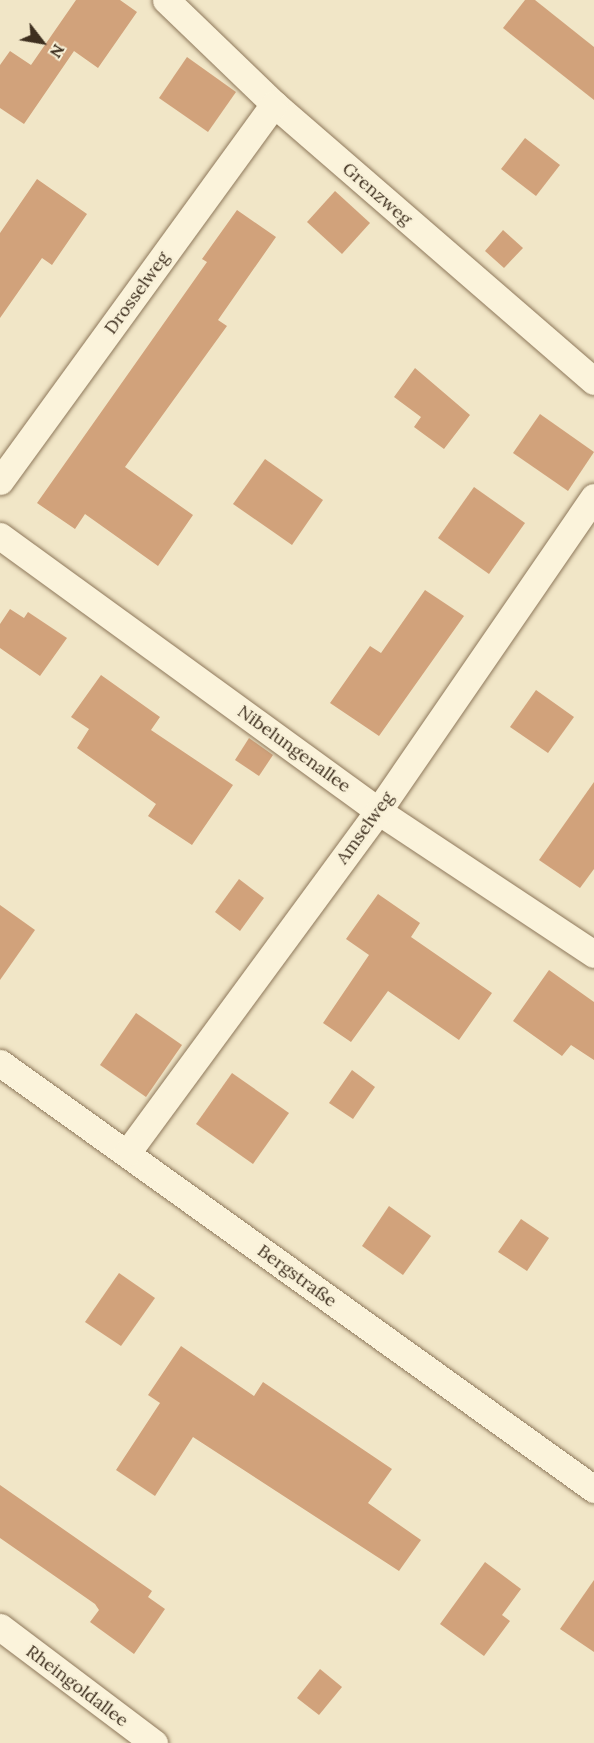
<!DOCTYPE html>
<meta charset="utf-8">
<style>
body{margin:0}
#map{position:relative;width:594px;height:1743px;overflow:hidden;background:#f1e6c7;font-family:Lora,serif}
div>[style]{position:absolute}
.building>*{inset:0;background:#d1a27b}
.roads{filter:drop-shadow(0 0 2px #8e785b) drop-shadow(0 0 2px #8e785b)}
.street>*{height:27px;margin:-13.5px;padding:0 13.5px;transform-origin:13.5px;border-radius:13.5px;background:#fbf3db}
span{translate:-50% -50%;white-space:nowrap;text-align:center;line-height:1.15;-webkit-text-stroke:4.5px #f8f0d7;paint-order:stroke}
.street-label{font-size:18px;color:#3e2f1f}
.north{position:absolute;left:12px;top:12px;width:60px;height:60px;-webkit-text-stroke:4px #f8f0d7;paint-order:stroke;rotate:121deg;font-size:16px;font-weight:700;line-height:24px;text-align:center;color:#3e2f1f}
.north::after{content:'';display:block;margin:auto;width:21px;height:27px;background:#3e2f1f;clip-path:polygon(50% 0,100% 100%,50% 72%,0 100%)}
</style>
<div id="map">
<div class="building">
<div style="clip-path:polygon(76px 0,120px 0,137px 12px,98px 68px,74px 51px,24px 124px,0 108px,0 65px,10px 51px,31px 65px)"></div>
<div style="clip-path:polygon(525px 0,535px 0,594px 47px,594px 100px,503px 28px)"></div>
<div style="clip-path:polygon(187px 57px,236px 92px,208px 132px,159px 98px)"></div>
<div style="clip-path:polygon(525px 138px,560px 165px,536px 196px,501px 169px)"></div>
<div style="clip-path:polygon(37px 179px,87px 214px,52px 265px,42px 258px,0 318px,0 233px)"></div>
<div style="clip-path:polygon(335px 191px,370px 223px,342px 254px,307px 222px)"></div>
<div style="clip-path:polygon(237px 210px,276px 237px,218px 320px,227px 326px,125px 467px,193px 515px,158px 566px,85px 514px,75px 529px,37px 503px,207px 262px,202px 259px)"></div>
<div style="clip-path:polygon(503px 230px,523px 248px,504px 268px,485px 251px)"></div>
<div style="clip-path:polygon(415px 368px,470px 415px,444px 449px,414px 427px,421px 417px,394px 397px)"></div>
<div style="clip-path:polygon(540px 414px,594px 452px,568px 491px,513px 453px)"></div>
<div style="clip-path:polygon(265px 459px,323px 500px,292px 545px,233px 504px)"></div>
<div style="clip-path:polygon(474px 487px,525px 523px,489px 574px,438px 538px)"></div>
<div style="clip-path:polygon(425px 590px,464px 616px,379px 736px,330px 703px,370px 646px,381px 653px)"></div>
<div style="clip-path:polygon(10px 609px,24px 618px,28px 612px,67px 638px,40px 676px,0 648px,0 624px)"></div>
<div style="clip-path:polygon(101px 675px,160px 717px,151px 730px,233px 785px,192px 845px,148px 816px,156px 804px,77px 748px,89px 729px,71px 717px)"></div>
<div style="clip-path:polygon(536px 690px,574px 717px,548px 753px,510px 727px)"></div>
<div style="clip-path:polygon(249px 738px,273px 755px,259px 776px,235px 760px)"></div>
<div style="clip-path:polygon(594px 782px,594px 869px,580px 888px,539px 860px)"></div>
<div style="clip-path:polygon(239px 879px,264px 898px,240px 931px,215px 912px)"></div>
<div style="clip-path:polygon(378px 894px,420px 923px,411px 937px,492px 993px,459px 1040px,388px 991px,351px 1042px,323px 1023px,369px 955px,346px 939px)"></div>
<div style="clip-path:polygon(0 905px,35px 930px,0 980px)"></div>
<div style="clip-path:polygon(549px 970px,594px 1002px,594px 1060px,571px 1045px,562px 1056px,513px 1021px)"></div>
<div style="clip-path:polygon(136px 1013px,182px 1045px,146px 1097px,100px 1065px)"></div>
<div style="clip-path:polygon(352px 1070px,375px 1087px,353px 1119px,329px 1103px)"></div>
<div style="clip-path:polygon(232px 1073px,289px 1113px,253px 1164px,196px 1124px)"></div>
<div style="clip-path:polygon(389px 1206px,431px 1236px,403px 1275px,362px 1246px)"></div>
<div style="clip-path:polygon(521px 1219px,549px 1238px,527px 1271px,498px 1252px)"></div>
<div style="clip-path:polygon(119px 1273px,155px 1298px,121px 1346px,85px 1322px)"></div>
<div style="clip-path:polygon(181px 1346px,254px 1396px,263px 1382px,392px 1469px,368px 1503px,421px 1540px,399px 1571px,193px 1437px,155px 1496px,116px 1470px,160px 1403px,148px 1395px)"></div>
<div style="clip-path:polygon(0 1485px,152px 1591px,148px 1597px,165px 1609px,134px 1654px,90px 1622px,99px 1610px,95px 1604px,0 1538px)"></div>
<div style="clip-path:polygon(485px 1562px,521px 1589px,502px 1615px,510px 1621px,484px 1656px,440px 1624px)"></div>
<div style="clip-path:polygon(594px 1580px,594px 1652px,560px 1629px)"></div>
<div style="clip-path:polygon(320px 1669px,342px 1687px,319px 1715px,297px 1698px)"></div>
</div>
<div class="roads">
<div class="street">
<div style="left:166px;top:0;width:150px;rotate:43.9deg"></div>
<div style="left:274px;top:104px;width:423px;rotate:40.9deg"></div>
<div style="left:0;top:481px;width:466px;rotate:-54deg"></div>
<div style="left:0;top:536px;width:467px;rotate:36deg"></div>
<div style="left:378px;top:811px;width:259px;rotate:33.5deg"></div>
<div style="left:0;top:1063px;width:731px;rotate:35.65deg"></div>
<div style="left:127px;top:1153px;width:424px;rotate:-53.7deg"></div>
<div style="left:378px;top:811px;width:381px;rotate:-55.5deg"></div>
<div style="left:0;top:1627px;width:193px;rotate:37deg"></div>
</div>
</div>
<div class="street-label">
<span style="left:377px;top:194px;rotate:41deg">Grenzweg</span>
<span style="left:137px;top:293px;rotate:-54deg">Drosselweg</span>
<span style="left:294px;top:749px;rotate:36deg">Nibelungenallee</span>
<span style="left:365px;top:828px;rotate:-54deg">Amselweg</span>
<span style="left:297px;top:1276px;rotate:36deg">Bergstraße</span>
<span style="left:77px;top:1686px;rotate:37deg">Rheingoldallee</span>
</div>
<div class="north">N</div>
</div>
